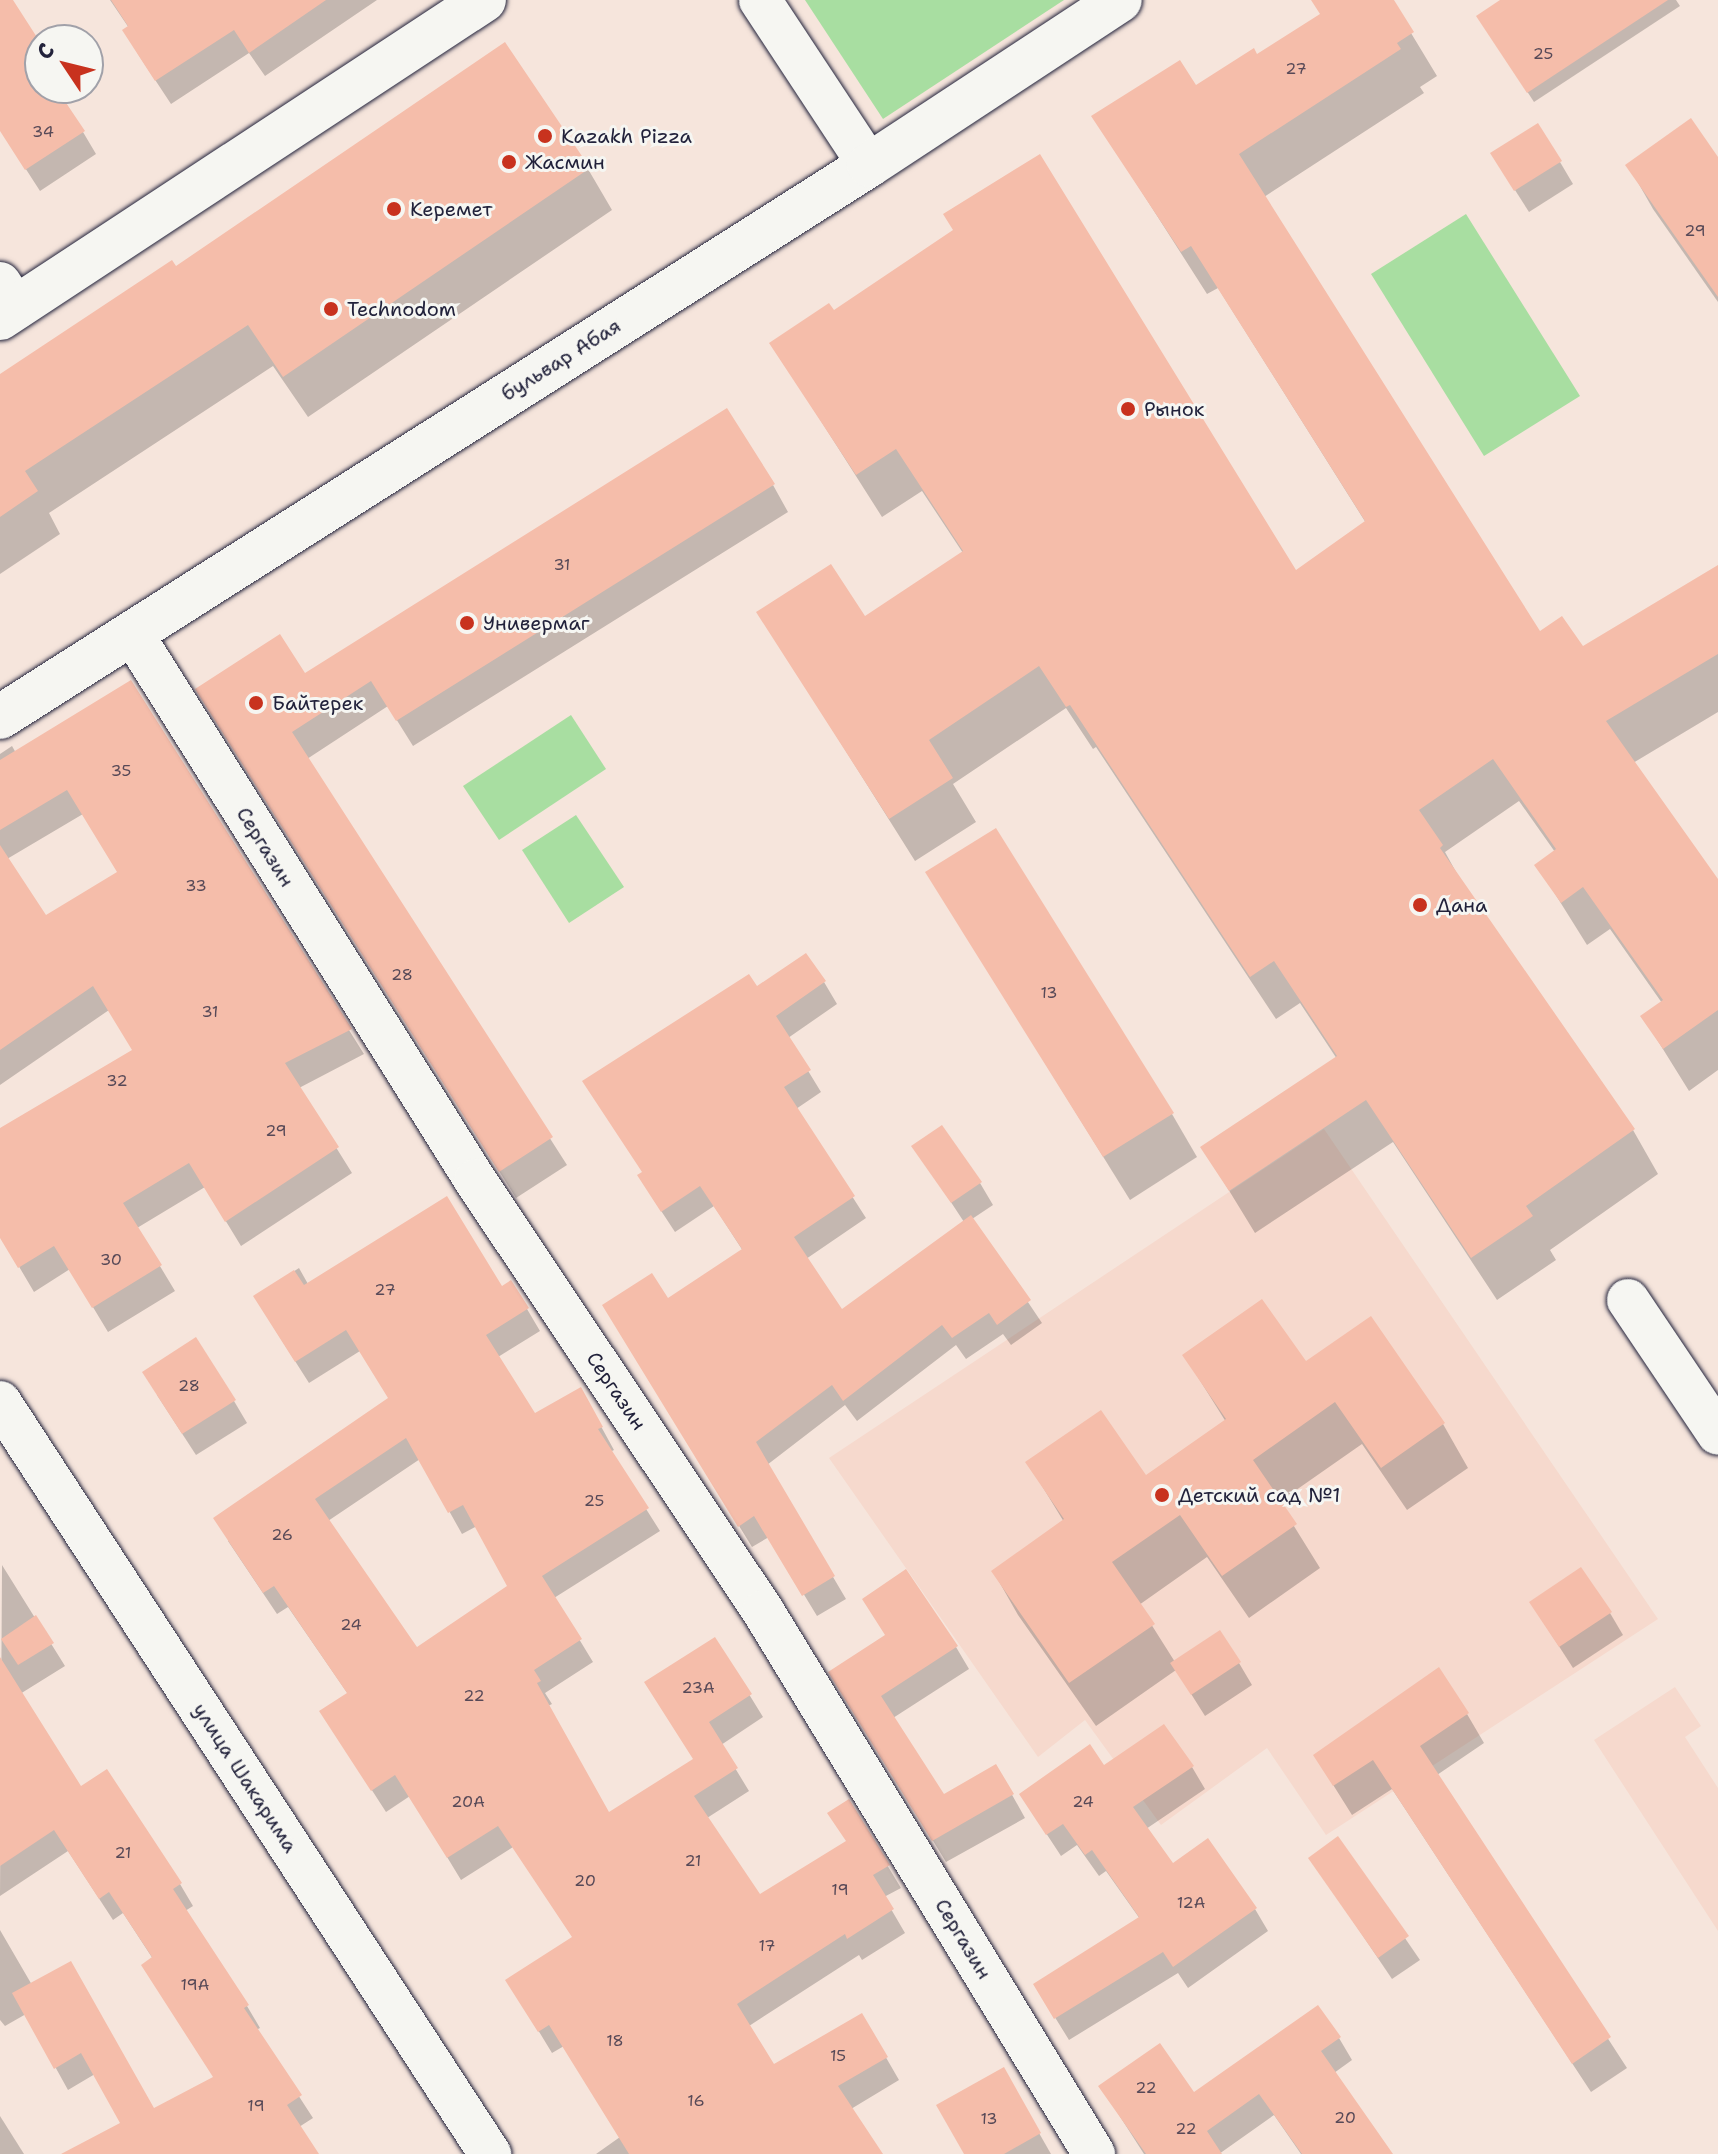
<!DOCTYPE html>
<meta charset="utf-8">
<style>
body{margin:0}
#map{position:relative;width:1718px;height:2154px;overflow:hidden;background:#f6e5dc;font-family:"Shantell Sans",sans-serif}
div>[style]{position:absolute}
.built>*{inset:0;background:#f6d9cd}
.green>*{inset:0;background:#a8dea1}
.shadow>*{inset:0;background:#0003}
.building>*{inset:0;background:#f5bdaa}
.roads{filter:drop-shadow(0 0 2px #22223b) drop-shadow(0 0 2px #22223b)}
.street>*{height:42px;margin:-21px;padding:0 21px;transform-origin:21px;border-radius:21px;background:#f6f6f2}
.secondary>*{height:44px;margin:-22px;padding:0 22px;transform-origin:22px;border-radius:22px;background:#f6f6f2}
.dots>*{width:22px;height:22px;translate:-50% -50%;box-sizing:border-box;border:4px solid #f6f6f2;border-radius:50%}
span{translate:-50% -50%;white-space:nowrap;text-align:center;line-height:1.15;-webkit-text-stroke:6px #f6f6f2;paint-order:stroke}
.number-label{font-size:16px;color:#574957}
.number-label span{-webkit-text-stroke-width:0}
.poi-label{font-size:20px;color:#22223b}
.left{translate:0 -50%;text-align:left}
.street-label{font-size:20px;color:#22223b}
.north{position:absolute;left:24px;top:24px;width:80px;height:80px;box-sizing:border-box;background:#f6f6f2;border:2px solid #a1a1a9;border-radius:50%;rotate:305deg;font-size:22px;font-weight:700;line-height:32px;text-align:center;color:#22223b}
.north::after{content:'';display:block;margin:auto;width:28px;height:36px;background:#c8321e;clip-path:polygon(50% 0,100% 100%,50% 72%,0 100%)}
</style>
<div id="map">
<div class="built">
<div style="clip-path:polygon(1324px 1129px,1658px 1619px,1326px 1835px,1267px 1748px,1161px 1825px,1085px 1720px,1038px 1757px,829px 1458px)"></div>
<div style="clip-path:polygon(1675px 1687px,1701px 1726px,1685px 1737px,1718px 1788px,1718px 1931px,1594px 1740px)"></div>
</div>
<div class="green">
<div style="clip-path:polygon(805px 0,1064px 0,883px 119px)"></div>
<div style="clip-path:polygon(1466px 214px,1580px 396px,1484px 456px,1371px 274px)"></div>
<div style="clip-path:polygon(571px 715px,606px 769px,499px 840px,463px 786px)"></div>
<div style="clip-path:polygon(576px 815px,624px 887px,569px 923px,522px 850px)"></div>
</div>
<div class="shadow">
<div style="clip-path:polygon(0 0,10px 0,40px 46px,40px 88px,57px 88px,96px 154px,40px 191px,0 129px)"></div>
<div style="clip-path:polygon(110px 0,377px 0,265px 76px,249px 53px,171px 104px,138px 54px,129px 28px)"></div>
<div style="clip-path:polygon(1331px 0,1391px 0,1437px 76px,1420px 87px,1424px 93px,1264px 197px,1540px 634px,1583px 649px,1718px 569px,1718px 712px,1633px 763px,1718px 883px,1718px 1070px,1689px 1091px,1643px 1017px,1662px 1003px,1610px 929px,1587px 945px,1537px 865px,1555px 852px,1519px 801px,1445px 852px,1466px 890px,1633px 1130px,1658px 1174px,1550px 1250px,1556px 1260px,1497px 1300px,1393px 1142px,1255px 1233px,1203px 1148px,1337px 1059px,1300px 1003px,1276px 1019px,1096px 747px,1093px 749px,1066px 708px,953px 784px,976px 822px,915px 861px,759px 613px,864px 619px,963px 553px,922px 491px,882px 517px,772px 344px,833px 312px,1295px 572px,1366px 523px,1218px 288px,1207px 294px,1099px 125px,1195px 88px,1256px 57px,1322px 15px)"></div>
<div style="clip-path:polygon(1504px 0,1676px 0,1680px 6px,1534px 102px,1485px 27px)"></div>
<div style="clip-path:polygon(1718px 160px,1718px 302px,1653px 209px,1628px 165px)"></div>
<div style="clip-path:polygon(1560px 162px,1573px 184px,1529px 212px,1506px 176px)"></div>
<div style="clip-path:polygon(588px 169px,612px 210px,308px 417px,273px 366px,49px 513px,60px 534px,0 574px,0 384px)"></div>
<div style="clip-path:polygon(773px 485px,788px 512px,413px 746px,388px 706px,307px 759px,567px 1165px,516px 1198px,213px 716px)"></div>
<div style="clip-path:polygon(evenodd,131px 682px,364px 1054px,299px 1088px,352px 1173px,241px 1246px,205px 1187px,137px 1228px,175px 1291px,108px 1332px,70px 1269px,34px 1292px,1px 1236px,0 1130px,134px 1051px,109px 1010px,0 1085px,0 754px,12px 746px,16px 753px,131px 682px,83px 814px,119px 873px,45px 918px,7px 859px,83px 814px)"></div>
<div style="clip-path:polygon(927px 873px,1172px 1114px,1197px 1157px,1130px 1200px)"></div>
<div style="clip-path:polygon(824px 982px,837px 1004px,788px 1038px,821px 1092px,796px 1109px,866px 1218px,806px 1259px,842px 1312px,964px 1222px,914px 1146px,980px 1183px,993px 1205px,972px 1219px,1042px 1323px,1011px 1345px,1003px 1334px,966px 1359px,956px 1345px,857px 1421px,845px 1405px,767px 1465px,846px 1599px,817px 1616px,769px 1537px,752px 1547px,617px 1327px,667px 1301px,743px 1251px,714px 1206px,675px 1232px,652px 1197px,756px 989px)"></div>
<div style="clip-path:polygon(evenodd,299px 1268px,308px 1284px,502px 1288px,527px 1309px,540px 1331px,498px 1357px,534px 1416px,581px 1390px,614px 1450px,610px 1452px,660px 1531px,554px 1598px,593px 1662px,545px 1693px,552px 1704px,548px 1706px,609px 1814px,695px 1760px,715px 1639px,763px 1717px,721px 1745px,749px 1791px,707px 1818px,760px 1896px,847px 1842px,849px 1802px,901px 1888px,884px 1897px,905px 1933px,862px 1960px,859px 1955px,749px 2026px,774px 2066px,862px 2016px,899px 2080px,851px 2109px,881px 2154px,596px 2154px,620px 2137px,564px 2046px,552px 2053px,521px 2002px,574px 1939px,513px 1847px,461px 1880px,410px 1796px,386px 1812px,335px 1733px,348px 1694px,288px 1607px,277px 1614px,228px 1541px,390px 1399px,360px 1351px,309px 1383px,274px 1328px,261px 1293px,299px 1268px,420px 1459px,462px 1534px,477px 1526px,510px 1587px,417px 1650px,328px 1521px,420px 1459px)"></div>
<div style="clip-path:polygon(1184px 1355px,1305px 1364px,1443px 1424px,1468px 1468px,1407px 1510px,1362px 1444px,1279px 1502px,1320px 1568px,1249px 1618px,1207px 1557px,1139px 1605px,1175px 1662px,1239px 1663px,1252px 1685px,1205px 1716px,1176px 1670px,1096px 1726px,1018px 1615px,993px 1571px,1064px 1522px,1028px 1463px,1145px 1478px,1226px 1422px)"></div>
<div style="clip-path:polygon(157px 1395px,234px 1401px,247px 1423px,196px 1455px)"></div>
<div style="clip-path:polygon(2px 1565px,65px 1666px,20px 1694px,80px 1789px,106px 1771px,180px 1884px,193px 1906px,185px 1911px,247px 2006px,260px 2028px,256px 2030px,313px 2118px,299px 2127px,309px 2154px,83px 2154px,123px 2124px,95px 2074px,68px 2090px,26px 2014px,5px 2026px,0 2020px,0 1930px,32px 1985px,154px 2111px,215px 2078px,153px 1959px,123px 1913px,113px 1920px,68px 1851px,0 1896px)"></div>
<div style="clip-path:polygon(1531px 1603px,1610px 1613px,1623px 1635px,1573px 1668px)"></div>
<div style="clip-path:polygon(887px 1636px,956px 1647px,969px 1669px,893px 1718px,943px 1797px,996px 1766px,1025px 1818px,946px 1862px,844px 1695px)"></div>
<div style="clip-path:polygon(1467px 1714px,1484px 1743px,1437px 1775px,1627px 2068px,1591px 2092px,1392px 1789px,1352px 1815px,1315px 1756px)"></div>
<div style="clip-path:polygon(1192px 1767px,1205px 1789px,1146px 1829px,1172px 1866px,1255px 1909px,1268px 1931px,1188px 1988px,1178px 1973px,1069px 2040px,1048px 2006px,1140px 1919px,1106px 1871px,1099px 1876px,1077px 1845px,1061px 1856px,1021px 1795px,1104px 1768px)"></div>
<div style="clip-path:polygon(1337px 1839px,1420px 1960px,1392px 1979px,1311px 1859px)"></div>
<div style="clip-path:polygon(1339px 2038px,1352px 2060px,1334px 2073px,1391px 2154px,1301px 2154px,1274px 2115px,1219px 2154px,1144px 2154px,1101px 2087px,1194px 2095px)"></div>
<div style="clip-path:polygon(1003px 2070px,1051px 2154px,966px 2154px)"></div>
<div style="clip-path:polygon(0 2116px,24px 2154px,0 2154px)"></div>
</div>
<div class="building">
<div style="clip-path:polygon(0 0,13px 0,40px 42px,40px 88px,56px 88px,85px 131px,25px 170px,0 131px)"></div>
<div style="clip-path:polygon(111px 0,326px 0,249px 53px,234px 30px,155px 81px,122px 30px,128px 26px)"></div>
<div style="clip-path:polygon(1311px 0,1394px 0,1414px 32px,1397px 43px,1401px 49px,1239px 154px,1540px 631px,1562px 616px,1583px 646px,1718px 565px,1718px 654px,1606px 721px,1718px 879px,1718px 1010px,1663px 1049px,1640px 1016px,1663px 1000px,1583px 887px,1561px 903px,1534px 865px,1556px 849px,1493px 759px,1419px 810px,1443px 845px,1440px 848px,1635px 1129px,1526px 1206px,1533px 1216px,1471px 1258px,1366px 1100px,1229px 1191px,1200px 1147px,1337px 1056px,1274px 961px,1250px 977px,1070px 705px,1066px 707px,1039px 666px,929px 740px,953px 778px,889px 819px,756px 612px,831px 564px,865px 616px,963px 551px,896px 449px,856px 475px,769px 343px,829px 303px,834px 310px,953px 230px,943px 214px,1040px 154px,1296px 570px,1365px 521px,1191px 246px,1181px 252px,1091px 116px,1180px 60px,1196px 85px,1254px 48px,1257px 54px,1320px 14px)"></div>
<div style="clip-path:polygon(1500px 0,1668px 0,1527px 93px,1476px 16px)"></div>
<div style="clip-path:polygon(505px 42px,590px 168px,283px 377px,248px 325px,25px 471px,38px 491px,0 517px,0 374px,172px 260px,176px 266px)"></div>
<div style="clip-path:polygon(1691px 118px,1718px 157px,1718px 297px,1625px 165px)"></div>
<div style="clip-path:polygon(1538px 123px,1562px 161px,1514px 191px,1490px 153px)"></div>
<div style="clip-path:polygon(727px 408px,775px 484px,396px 721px,371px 681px,292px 732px,553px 1137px,499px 1172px,195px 689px,280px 634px,305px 673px)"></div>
<div style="clip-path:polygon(131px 680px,352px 1029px,285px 1063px,339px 1147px,225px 1222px,189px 1163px,123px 1203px,162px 1265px,92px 1308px,54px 1246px,18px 1268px,0 1238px,0 1128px,132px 1050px,93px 986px,0 1050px,0 845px,46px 915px,117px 872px,67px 790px,0 830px,0 760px)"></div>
<div style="clip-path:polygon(996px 828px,1174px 1113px,1103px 1157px,925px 872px)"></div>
<div style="clip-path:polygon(806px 953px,826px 981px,776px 1016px,811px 1070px,784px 1087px,855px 1196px,794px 1237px,842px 1309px,971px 1215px,1031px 1300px,997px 1325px,989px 1313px,952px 1338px,942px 1325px,843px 1401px,832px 1385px,756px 1442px,835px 1576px,802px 1596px,754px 1516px,738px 1527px,602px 1305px,652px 1273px,668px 1298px,742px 1249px,700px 1186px,661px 1212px,637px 1175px,642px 1172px,582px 1081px,749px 974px,757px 986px)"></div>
<div style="clip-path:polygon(942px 1125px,982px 1182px,951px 1203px,911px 1146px)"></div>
<div style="clip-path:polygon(evenodd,447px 1196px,502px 1286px,511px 1280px,529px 1308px,486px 1335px,535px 1413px,581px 1387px,603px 1427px,598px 1429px,649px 1508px,542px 1576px,582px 1639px,534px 1670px,541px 1681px,537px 1683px,609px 1812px,693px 1759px,644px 1682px,715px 1637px,752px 1694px,709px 1722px,738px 1768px,694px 1796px,760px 1894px,846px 1841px,827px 1813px,849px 1799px,890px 1865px,873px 1875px,894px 1909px,847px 1939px,845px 1934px,737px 2004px,774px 2064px,862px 2013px,888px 2057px,838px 2086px,883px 2154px,629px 2154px,549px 2025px,538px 2032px,505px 1980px,572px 1937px,498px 1826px,447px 1858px,395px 1775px,371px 1791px,319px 1711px,347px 1693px,274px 1586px,263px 1593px,213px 1518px,388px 1398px,346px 1330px,295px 1362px,253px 1296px,294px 1270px,304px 1285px,447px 1196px,406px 1438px,448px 1513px,463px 1505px,507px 1586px,417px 1647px,315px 1499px,406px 1438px)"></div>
<div style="clip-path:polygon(1262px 1299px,1306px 1361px,1371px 1316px,1445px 1423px,1381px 1468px,1335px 1402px,1253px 1460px,1297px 1524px,1222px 1576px,1180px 1515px,1112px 1562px,1155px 1624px,1069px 1683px,991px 1571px,1064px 1519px,1025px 1462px,1101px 1410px,1146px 1475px,1226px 1419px,1182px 1355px)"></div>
<div style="clip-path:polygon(196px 1337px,236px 1400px,182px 1434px,142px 1372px)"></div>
<div style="clip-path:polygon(1581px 1567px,1612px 1612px,1559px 1647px,1529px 1602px)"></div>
<div style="clip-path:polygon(906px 1569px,958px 1646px,881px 1696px,944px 1794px,996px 1764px,1014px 1794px,932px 1841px,828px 1672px,885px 1635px,862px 1599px)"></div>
<div style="clip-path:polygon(36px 1615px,54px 1643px,18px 1665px,1px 1639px)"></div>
<div style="clip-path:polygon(1220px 1630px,1241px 1662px,1191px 1695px,1170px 1663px)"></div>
<div style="clip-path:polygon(0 1657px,81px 1786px,107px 1769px,182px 1883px,173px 1889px,249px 2005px,244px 2008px,302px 2095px,287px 2105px,319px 2154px,61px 2154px,120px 2123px,81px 2053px,54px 2069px,12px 1993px,71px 1961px,154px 2108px,213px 2077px,141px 1965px,152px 1957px,109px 1892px,99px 1899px,54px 1830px,0 1866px)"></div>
<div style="clip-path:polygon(1439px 1667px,1469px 1713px,1420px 1746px,1611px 2037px,1572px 2064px,1373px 1760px,1333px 1786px,1313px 1755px)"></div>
<div style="clip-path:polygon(1164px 1724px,1194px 1766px,1133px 1807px,1173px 1863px,1208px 1838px,1257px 1908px,1173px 1967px,1163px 1952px,1054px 2019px,1033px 1984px,1139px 1917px,1092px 1850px,1085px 1855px,1063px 1824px,1046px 1835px,1019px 1794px,1090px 1744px,1104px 1765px)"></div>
<div style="clip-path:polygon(1338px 1836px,1409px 1936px,1378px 1958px,1308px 1858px)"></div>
<div style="clip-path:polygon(1318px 2005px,1341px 2037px,1321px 2051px,1393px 2154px,1302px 2154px,1259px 2094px,1207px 2131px,1222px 2154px,1146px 2154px,1098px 2086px,1160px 2043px,1194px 2092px)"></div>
<div style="clip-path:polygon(1004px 2067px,1041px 2133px,1004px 2154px,964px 2154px,936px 2105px)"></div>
</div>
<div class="roads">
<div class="street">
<div style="left:760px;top:0;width:198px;rotate:56.6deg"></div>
<div style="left:0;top:283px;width:30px;rotate:57deg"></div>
<div style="left:132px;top:633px;width:646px;rotate:57.91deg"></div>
<div style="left:475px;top:1180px;width:518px;rotate:56.25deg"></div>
<div style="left:763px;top:1611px;width:636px;rotate:58.63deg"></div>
<div style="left:1628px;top:1300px;width:161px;rotate:56.1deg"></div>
<div style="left:0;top:1402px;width:898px;rotate:56.91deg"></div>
</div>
<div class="secondary">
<div style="left:0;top:318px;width:579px;rotate:-33.31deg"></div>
<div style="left:0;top:717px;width:1029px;rotate:-32.42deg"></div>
<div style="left:869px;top:165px;width:300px;rotate:-33.3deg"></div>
</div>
</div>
<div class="dots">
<div style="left:545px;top:136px;background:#c8321e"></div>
<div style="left:509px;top:162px;background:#c8321e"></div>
<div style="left:394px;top:209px;background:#c8321e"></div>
<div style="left:331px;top:309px;background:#c8321e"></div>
<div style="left:1128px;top:409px;background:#c8321e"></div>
<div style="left:467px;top:623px;background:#c8321e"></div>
<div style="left:256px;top:703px;background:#c8321e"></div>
<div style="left:1420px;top:905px;background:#c8321e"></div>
<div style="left:1162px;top:1495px;background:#c8321e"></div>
</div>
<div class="number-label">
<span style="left:1543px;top:54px">25</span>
<span style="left:1296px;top:69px">27</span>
<span style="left:43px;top:132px">34</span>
<span style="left:1695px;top:231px">29</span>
<span style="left:562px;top:565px">31</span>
<span style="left:121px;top:771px">35</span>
<span style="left:196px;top:886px">33</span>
<span style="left:402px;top:975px">28</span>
<span style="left:1049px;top:993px">13</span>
<span style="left:210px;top:1012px">31</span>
<span style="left:117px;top:1081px">32</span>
<span style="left:276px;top:1131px">29</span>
<span style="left:111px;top:1260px">30</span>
<span style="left:385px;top:1290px">27</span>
<span style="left:189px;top:1386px">28</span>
<span style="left:594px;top:1501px">25</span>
<span style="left:282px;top:1535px">26</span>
<span style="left:351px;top:1625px">24</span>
<span style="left:698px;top:1688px">23А</span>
<span style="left:474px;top:1696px">22</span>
<span style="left:468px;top:1802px">20А</span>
<span style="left:1083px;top:1802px">24</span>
<span style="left:123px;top:1853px">21</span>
<span style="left:693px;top:1861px">21</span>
<span style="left:585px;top:1881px">20</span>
<span style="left:840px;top:1890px">19</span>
<span style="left:1191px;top:1903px">12А</span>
<span style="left:767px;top:1946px">17</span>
<span style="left:195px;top:1985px">19А</span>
<span style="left:615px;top:2041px">18</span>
<span style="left:838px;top:2056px">15</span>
<span style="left:1146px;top:2088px">22</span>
<span style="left:696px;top:2101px">16</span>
<span style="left:256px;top:2106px">19</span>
<span style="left:1345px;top:2118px">20</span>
<span style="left:989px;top:2119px">13</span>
<span style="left:1186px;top:2129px">22</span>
</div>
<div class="poi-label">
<span class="left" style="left:561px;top:136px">Kazakh Pizza</span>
<span class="left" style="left:525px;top:162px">Жасмин</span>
<span class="left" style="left:410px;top:209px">Керемет</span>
<span class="left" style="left:347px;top:309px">Technodom</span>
<span class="left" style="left:1144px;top:409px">Рынок</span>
<span class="left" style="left:483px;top:623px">Универмаг</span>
<span class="left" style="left:272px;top:703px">Байтерек</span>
<span class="left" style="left:1436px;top:905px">Дана</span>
<span class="left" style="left:1178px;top:1495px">Детский сад №1</span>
</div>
<div class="street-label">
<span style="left:561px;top:360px;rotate:-32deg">бульвар Абая</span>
<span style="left:265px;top:847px;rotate:58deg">Сергазин</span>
<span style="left:616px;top:1391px;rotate:56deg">Сергазин</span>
<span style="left:245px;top:1778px;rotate:57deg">улица Шакарима</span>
<span style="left:963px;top:1939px;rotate:59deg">Сергазин</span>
</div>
<div class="north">С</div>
</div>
